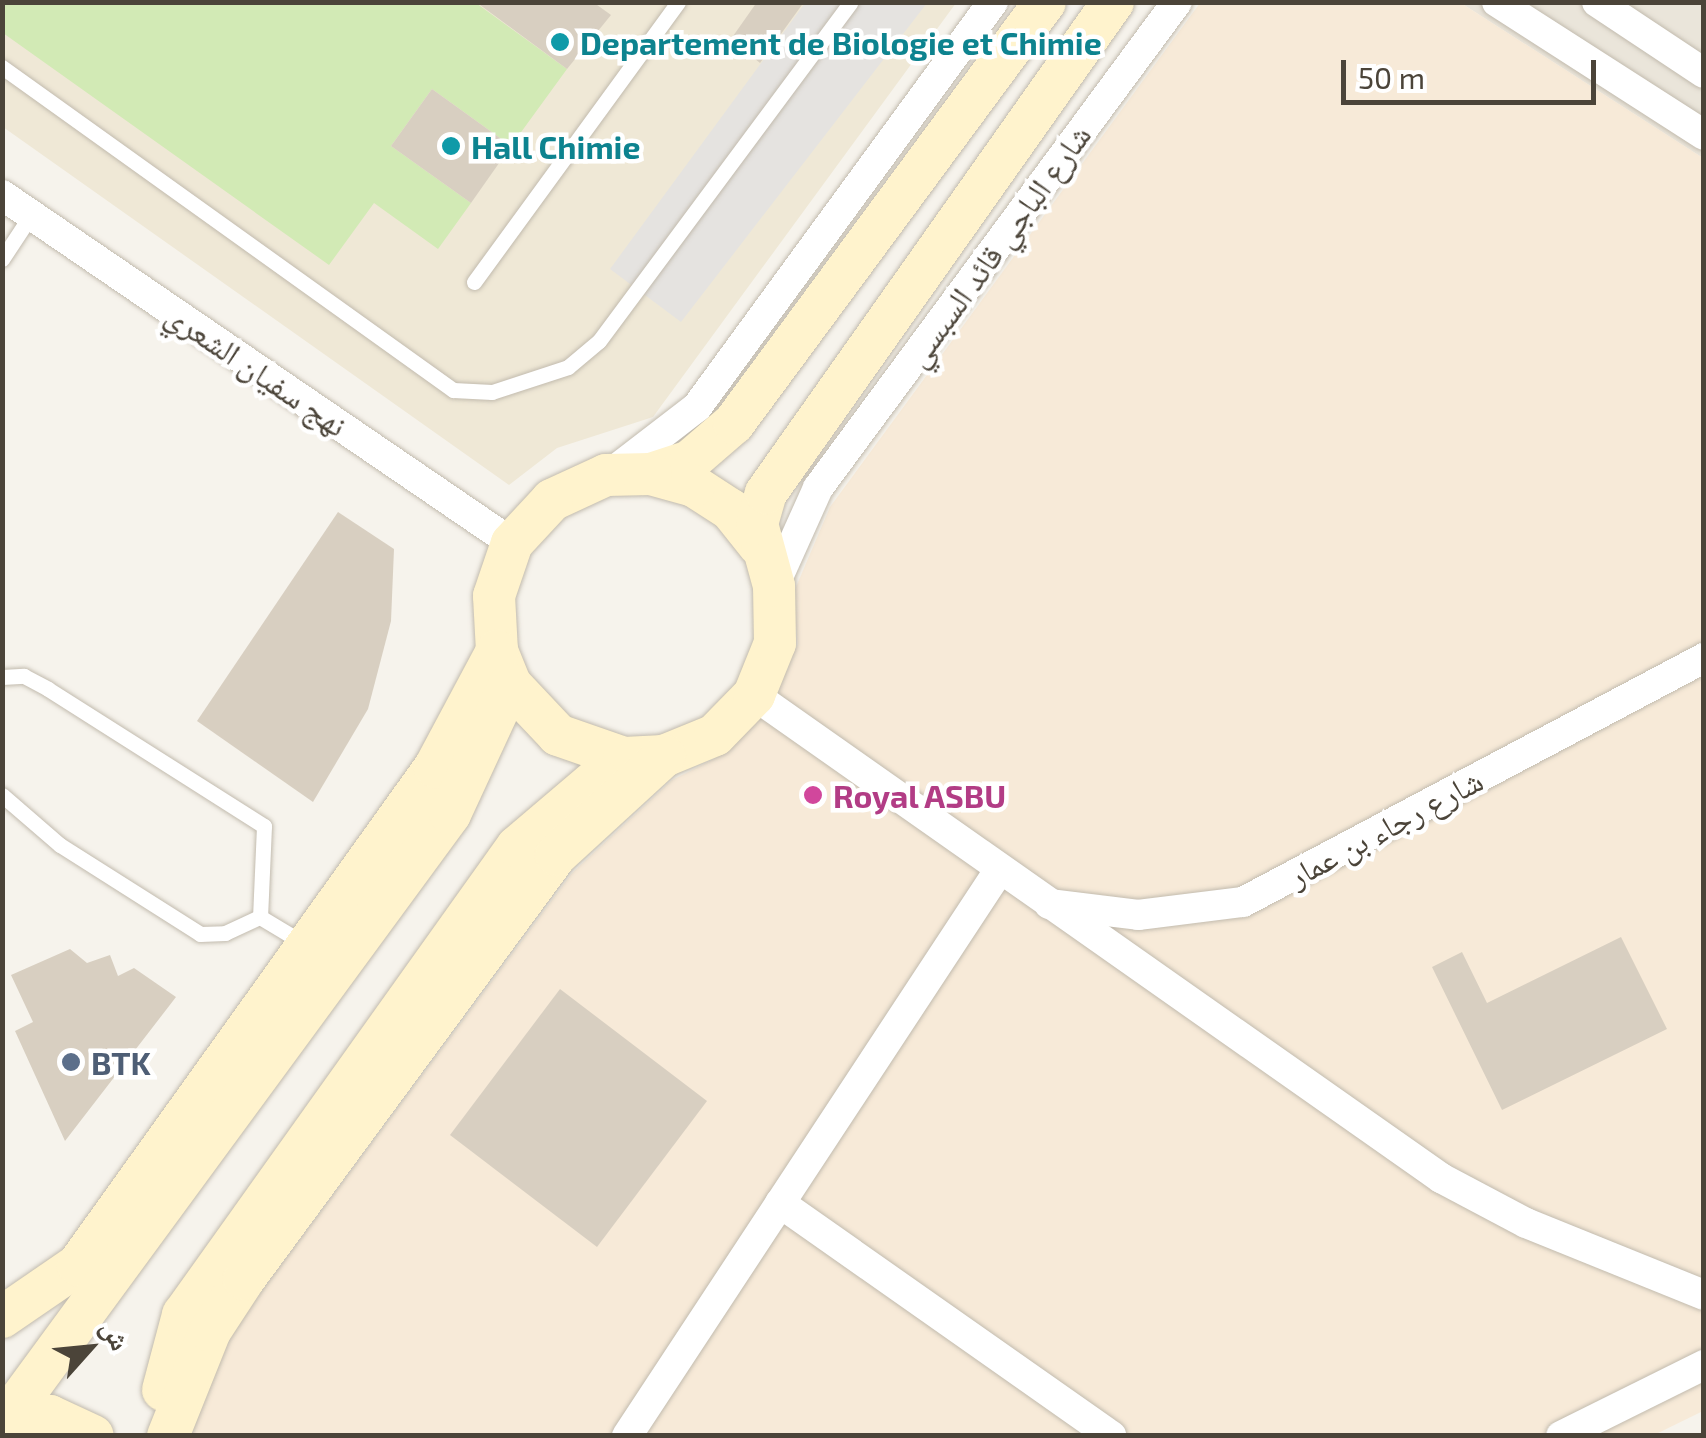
<!DOCTYPE html>
<meta charset="utf-8">
<style>
body{margin:0}
#map{position:relative;width:1706px;height:1438px;overflow:hidden;background:#f6f3ec;font-family:"Exo 2","Noto Naskh Arabic",sans-serif}
div>[style]{position:absolute}
.residential>*{inset:0;background:#eae5da}
.commercial>*{inset:0;background:#f7ead8}
.education>*{inset:0;background:#efe8d6}
.green>*{inset:0;background:#d2eab5}
.parking>*{inset:0;background:#e5e3e0}
.building>*{inset:0;background:#d8cfc1}
.roads{filter:drop-shadow(0 0 2px #c2bbae) drop-shadow(0 0 2px #c2bbae)}
.lane>*{height:15px;margin:-7.5px;padding:0 7.5px;transform-origin:7.5px;border-radius:7.5px;background:#fff}
.street>*{height:30px;margin:-15px;padding:0 15px;transform-origin:15px;border-radius:15px;background:#fff}
.secondary>*{height:42px;margin:-21px;padding:0 21px;transform-origin:21px;border-radius:21px;background:#fff3cd}
.dots>*{width:28px;height:28px;translate:-50% -50%;box-sizing:border-box;border:5px solid #fff;border-radius:50%}
span{translate:-50% -50%;white-space:nowrap;text-align:center;line-height:1.15;-webkit-text-stroke:9px #fff;paint-order:stroke}
.culture-label{font-size:32px;color:#0d838f;font-weight:700}
.left{translate:0 -50%;text-align:left}
.street-label{font-size:32px;color:#4b4439}
.hotel-label{font-size:32px;color:#b23c85;font-weight:700}
.service-label{font-size:32px;color:#4e5e75;font-weight:700}
.frame{position:absolute;inset:0;border:5px solid #4b4439;pointer-events:none}
.north{position:absolute;left:40px;top:1298px;width:100px;height:100px;-webkit-text-stroke:8px #fff;paint-order:stroke;rotate:63deg;font-size:28px;font-weight:700;line-height:40px;text-align:center;color:#4b4439}
.north::after{content:'';display:block;margin:auto;width:35px;height:45px;background:#4b4439;clip-path:polygon(50% 0,100% 100%,50% 72%,0 100%)}
.scale{position:absolute;left:1341px;top:60px;width:255px;height:45px;box-sizing:border-box;border:5px solid #4b4439;border-top:0;padding-left:12px;font-size:30px;line-height:35px;white-space:nowrap;color:#4b4439;-webkit-text-stroke:8px #fff;paint-order:stroke}
</style>
<div id="map">
<div class="residential">
<div style="clip-path:polygon(1461px 3px,1703px 3px,1703px 158px)"></div>
</div>
<div class="commercial">
<div style="clip-path:polygon(1200px 3px,1461px 3px,1703px 158px,1703px 1411px,1652px 1436px,185px 1436px,219px 1349px,572px 873px,672px 780px,714px 759px,774px 693px,798px 644px,793px 594px,830px 507px)"></div>
</div>
<div class="education">
<div style="clip-path:polygon(3px 3px,956px 3px,653px 417px,557px 448px,509px 485px,3px 127px)"></div>
</div>
<div class="green">
<div style="clip-path:polygon(3px 3px,476px 3px,567px 69px,511px 146px,432px 89px,391px 146px,471px 203px,438px 249px,374px 203px,329px 265px,3px 33px)"></div>
</div>
<div class="parking">
<div style="clip-path:polygon(805px 3px,927px 3px,681px 322px,610px 269px)"></div>
</div>
<div class="building">
<div style="clip-path:polygon(476px 2px,593px 2px,611px 15px,567px 69px)"></div>
<div style="clip-path:polygon(757px 2px,804px 2px,760px 63px,731px 39px)"></div>
<div style="clip-path:polygon(432px 89px,511px 146px,471px 203px,391px 146px)"></div>
<div style="clip-path:polygon(338px 512px,394px 549px,391px 621px,368px 709px,313px 802px,197px 721px)"></div>
<div style="clip-path:polygon(1621px 937px,1667px 1029px,1502px 1110px,1432px 967px,1462px 952px,1487px 1003px)"></div>
<div style="clip-path:polygon(70px 949px,87px 963px,110px 955px,118px 976px,134px 968px,176px 997px,65px 1141px,15px 1031px,33px 1022px,11px 975px)"></div>
<div style="clip-path:polygon(560px 989px,707px 1101px,597px 1247px,450px 1135px)"></div>
</div>
<div class="roads">
<div class="lane">
<div style="left:2px;top:67px;width:555px;rotate:35.61deg"></div>
<div style="left:453px;top:390px;width:39px;rotate:3deg"></div>
<div style="left:492px;top:392px;width:80px;rotate:-18.2deg"></div>
<div style="left:568px;top:367px;width:40px;rotate:-40deg"></div>
<div style="left:599px;top:341px;width:422px;rotate:-53.4deg"></div>
<div style="left:2px;top:259px;width:53px;rotate:-56.6deg"></div>
<div style="left:474px;top:282px;width:346px;rotate:-53.9deg"></div>
<div style="left:2px;top:677px;width:22px;rotate:-3deg"></div>
<div style="left:24px;top:676px;width:27px;rotate:28deg"></div>
<div style="left:48px;top:689px;width:256px;rotate:32.4deg"></div>
<div style="left:264px;top:826px;width:91px;rotate:92.5deg"></div>
<div style="left:260px;top:917px;width:52px;rotate:31deg"></div>
<div style="left:2px;top:795px;width:77px;rotate:40.8deg"></div>
<div style="left:60px;top:845px;width:166px;rotate:32.4deg"></div>
<div style="left:200px;top:934px;width:25px;rotate:-2deg"></div>
<div style="left:225px;top:933px;width:38px;rotate:-25deg"></div>
</div>
<div class="street">
<div style="left:1497px;top:2px;width:246px;rotate:32.7deg"></div>
<div style="left:1597px;top:2px;width:128px;rotate:33.6deg"></div>
<div style="left:2px;top:195px;width:617px;rotate:34.31deg"></div>
<div style="left:614px;top:471px;width:105px;rotate:-37.6deg"></div>
<div style="left:697px;top:407px;width:502px;rotate:-53.84deg"></div>
<div style="left:774px;top:586px;width:107px;rotate:-65.8deg"></div>
<div style="left:818px;top:488px;width:604px;rotate:-53.55deg"></div>
<div style="left:754px;top:695px;width:840px;rotate:35.11deg"></div>
<div style="left:1441px;top:1178px;width:96px;rotate:27.9deg"></div>
<div style="left:1526px;top:1223px;width:192px;rotate:22deg"></div>
<div style="left:1049px;top:904px;width:90px;rotate:7deg"></div>
<div style="left:1138px;top:915px;width:106px;rotate:-7.1deg"></div>
<div style="left:1243px;top:902px;width:522px;rotate:-27.89deg"></div>
<div style="left:780px;top:1203px;width:405px;rotate:35.1deg"></div>
<div style="left:627px;top:1436px;width:675px;rotate:-56.66deg"></div>
<div style="left:1561px;top:1436px;width:160px;rotate:-26.4deg"></div>
</div>
<div class="secondary">
<div style="left:651px;top:474px;width:41px;rotate:-18.4deg"></div>
<div style="left:690px;top:461px;width:58px;rotate:-40.8deg"></div>
<div style="left:734px;top:423px;width:523px;rotate:-53.55deg"></div>
<div style="left:759px;top:545px;width:45px;rotate:-128.7deg"></div>
<div style="left:731px;top:510px;width:44px;rotate:-147deg"></div>
<div style="left:694px;top:486px;width:45px;rotate:-164.4deg"></div>
<div style="left:651px;top:474px;width:45px;rotate:178.7deg"></div>
<div style="left:606px;top:475px;width:60px;rotate:155.2deg"></div>
<div style="left:552px;top:500px;width:59px;rotate:132.9deg"></div>
<div style="left:512px;top:543px;width:56px;rotate:108.8deg"></div>
<div style="left:494px;top:596px;width:55px;rotate:86.9deg"></div>
<div style="left:497px;top:651px;width:35px;rotate:68deg"></div>
<div style="left:510px;top:684px;width:70px;rotate:46.7deg"></div>
<div style="left:558px;top:735px;width:70px;rotate:19.2deg"></div>
<div style="left:624px;top:758px;width:40px;rotate:-2.9deg"></div>
<div style="left:664px;top:756px;width:55px;rotate:-22.4deg"></div>
<div style="left:715px;top:735px;width:56px;rotate:-45.7deg"></div>
<div style="left:754px;top:695px;width:56px;rotate:-68deg"></div>
<div style="left:775px;top:643px;width:57px;rotate:-91deg"></div>
<div style="left:774px;top:586px;width:64px;rotate:-105.3deg"></div>
<div style="left:757px;top:524px;width:32px;rotate:-74deg"></div>
<div style="left:766px;top:493px;width:601px;rotate:-54.75deg"></div>
<div style="left:2px;top:1317px;width:92px;rotate:-34.4deg"></div>
<div style="left:78px;top:1265px;width:613px;rotate:-54.36deg"></div>
<div style="left:435px;top:767px;width:132px;rotate:-61.9deg"></div>
<div style="left:163px;top:1390px;width:78px;rotate:-75.1deg"></div>
<div style="left:183px;top:1315px;width:575px;rotate:-54.49deg"></div>
<div style="left:517px;top:847px;width:105px;rotate:-40.4deg"></div>
<div style="left:12px;top:1411px;width:740px;rotate:-53.73deg"></div>
<div style="left:450px;top:814px;width:143px;rotate:-65.2deg"></div>
<div style="left:2px;top:1412px;width:48px;rotate:4.8deg"></div>
<div style="left:50px;top:1416px;width:47px;rotate:24.9deg"></div>
<div style="left:168px;top:1436px;width:113px;rotate:-68.2deg"></div>
<div style="left:210px;top:1331px;width:62px;rotate:-56.8deg"></div>
<div style="left:244px;top:1279px;width:526px;rotate:-53.65deg"></div>
<div style="left:556px;top:855px;width:147px;rotate:-42.5deg"></div>
</div>
</div>
<div class="dots">
<div style="left:560px;top:42px;background:#0f9aa8"></div>
<div style="left:451px;top:146px;background:#0f9aa8"></div>
<div style="left:813px;top:795px;background:#d1479c"></div>
<div style="left:71px;top:1062px;background:#5c6f8a"></div>
</div>
<div class="culture-label">
<span class="left" style="left:580px;top:42px">Departement de Biologie et Chimie</span>
<span class="left" style="left:471px;top:146px">Hall Chimie</span>
</div>
<div class="street-label">
<span style="left:997px;top:245px;rotate:-54deg">شارع الباجي قائد السبسي</span>
<span style="left:257px;top:369px;rotate:34deg">نهج سفيان الشعري</span>
<span style="left:1385px;top:827px;rotate:-28deg">شارع رجاء بن عمار</span>
</div>
<div class="hotel-label">
<span class="left" style="left:833px;top:795px">Royal ASBU</span>
</div>
<div class="service-label">
<span class="left" style="left:91px;top:1062px">BTK</span>
</div>
<div class="frame"></div>
<div class="north">ش</div>
<div class="scale">50 m</div>
</div>
